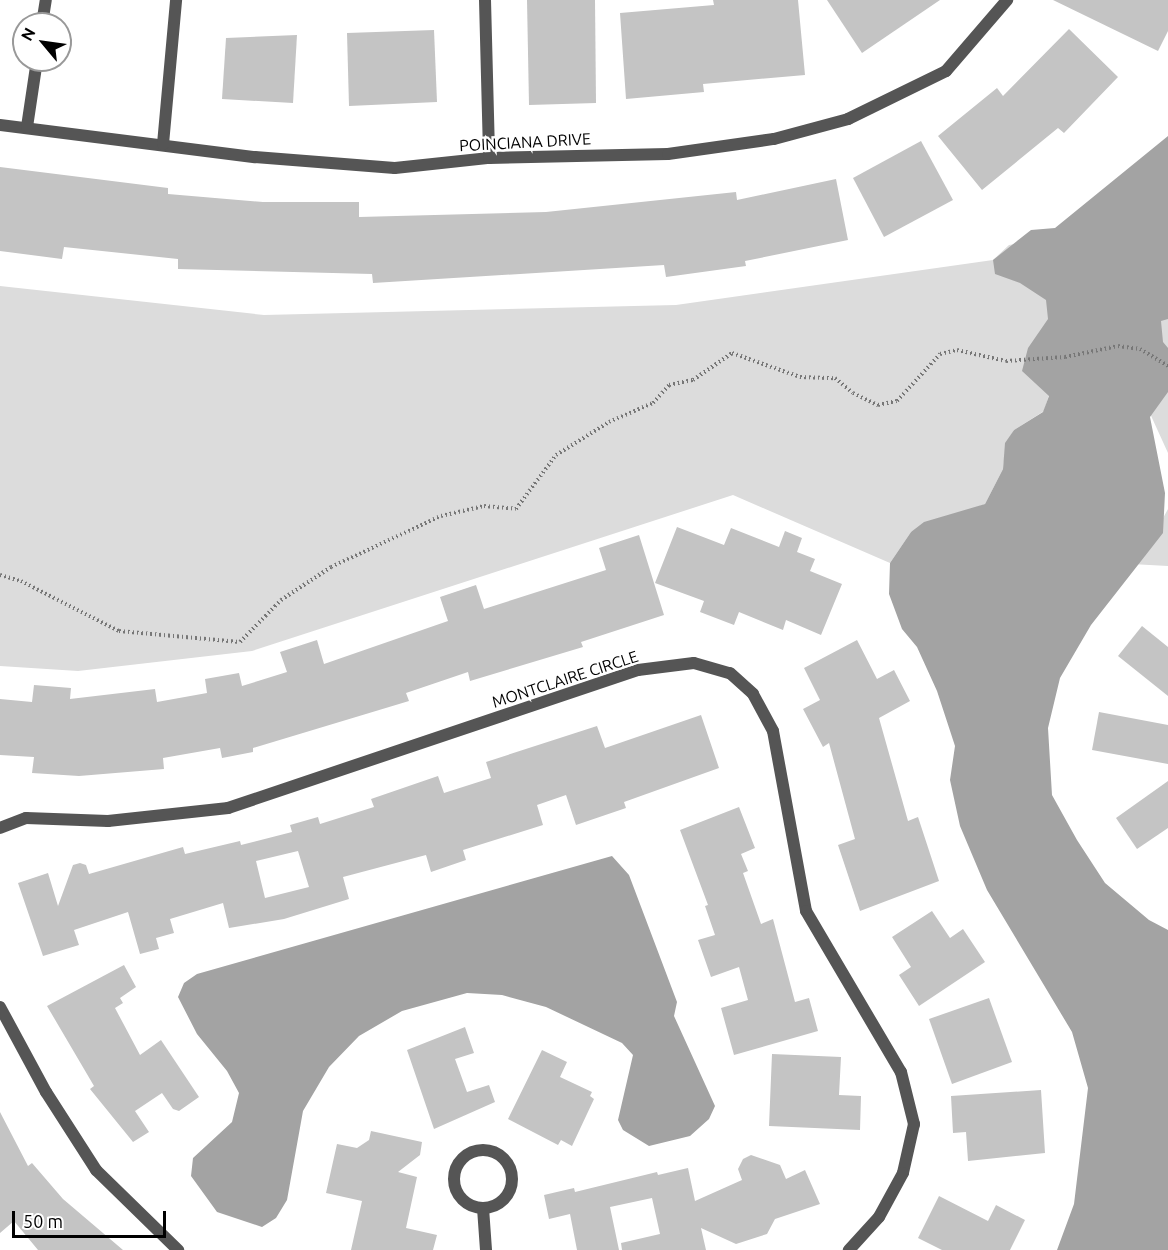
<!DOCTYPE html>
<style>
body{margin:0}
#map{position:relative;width:1168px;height:1250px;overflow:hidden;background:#fff;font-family:Ubuntu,sans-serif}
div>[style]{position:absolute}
.green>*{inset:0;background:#dcdcdc}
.water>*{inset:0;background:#a3a3a3}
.building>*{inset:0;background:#c4c4c4}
.path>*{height:4px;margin-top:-2px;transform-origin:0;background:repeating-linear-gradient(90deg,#777 0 1.5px,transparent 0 4.5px)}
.street>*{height:12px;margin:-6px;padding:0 6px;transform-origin:6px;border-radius:6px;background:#555}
.street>.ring{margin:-6px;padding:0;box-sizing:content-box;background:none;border:12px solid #555;border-radius:50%}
span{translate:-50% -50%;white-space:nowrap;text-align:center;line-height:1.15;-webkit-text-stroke:4.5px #fff;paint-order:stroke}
.street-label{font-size:16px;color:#000}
.north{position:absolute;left:12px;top:12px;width:60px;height:60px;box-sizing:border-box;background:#fff;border:2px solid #999;border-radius:50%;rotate:299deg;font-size:16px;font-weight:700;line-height:24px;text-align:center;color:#000}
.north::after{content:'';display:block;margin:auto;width:21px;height:27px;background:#000;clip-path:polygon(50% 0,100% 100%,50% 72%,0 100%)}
.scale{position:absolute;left:12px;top:1211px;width:154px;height:27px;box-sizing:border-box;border:3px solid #000;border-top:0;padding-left:8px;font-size:18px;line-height:21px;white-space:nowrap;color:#000;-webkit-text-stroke:4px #fff;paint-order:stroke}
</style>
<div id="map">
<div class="green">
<div style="clip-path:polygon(1168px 219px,1168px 453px,1137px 385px,1023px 371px,1049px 395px,1044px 411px,1014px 430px,1006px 443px,1003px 469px,985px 504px,911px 532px,890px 563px,733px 495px,252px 651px,78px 671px,0 666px,0 286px,264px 315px,676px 305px,993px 260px,1009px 245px)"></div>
<div style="clip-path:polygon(1168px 509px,1168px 566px,1131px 564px,1151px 540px)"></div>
</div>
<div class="water">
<div style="clip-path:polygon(1168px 136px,1168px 319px,1161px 321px,1163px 342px,1168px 348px,1168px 392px,1150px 417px,1165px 493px,1163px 533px,1091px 625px,1060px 678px,1048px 728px,1052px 795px,1077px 840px,1105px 883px,1149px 920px,1168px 930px,1168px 1250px,1057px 1250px,1074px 1204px,1088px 1088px,1072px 1032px,987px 890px,960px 826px,950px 780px,955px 746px,937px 691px,917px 647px,902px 629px,889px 594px,890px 563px,911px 532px,924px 522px,985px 504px,1003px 469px,1005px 443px,1014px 430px,1043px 412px,1049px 396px,1022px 371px,1028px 348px,1048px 319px,1046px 300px,1020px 283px,995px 274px,993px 260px,1031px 230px,1055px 228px)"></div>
<div style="clip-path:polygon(612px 856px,629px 875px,677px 1002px,674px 1016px,715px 1106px,709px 1119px,690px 1136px,649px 1146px,623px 1130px,618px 1120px,633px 1055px,622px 1043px,546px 1007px,502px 995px,467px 993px,402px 1011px,359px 1036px,329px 1067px,303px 1111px,287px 1200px,276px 1218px,262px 1227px,217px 1212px,191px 1176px,193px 1158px,232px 1122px,239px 1093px,227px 1071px,197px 1034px,178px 997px,184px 983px,197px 974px)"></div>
</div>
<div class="building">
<div style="clip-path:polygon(527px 0,595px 0,596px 103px,529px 105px)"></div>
<div style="clip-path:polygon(713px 0,798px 0,805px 75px,703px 84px,704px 92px,626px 99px,620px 13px,714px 5px)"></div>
<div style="clip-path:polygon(827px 0,940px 0,862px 53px)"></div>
<div style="clip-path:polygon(1053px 0,1168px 0,1168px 31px,1158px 51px)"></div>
<div style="clip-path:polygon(1069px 29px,1118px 77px,1064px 133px,1058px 128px,982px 190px,938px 136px,997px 88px,1003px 96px)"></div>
<div style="clip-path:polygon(434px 30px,437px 102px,349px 106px,347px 33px)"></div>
<div style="clip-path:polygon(297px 35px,293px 103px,222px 99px,226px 38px)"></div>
<div style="clip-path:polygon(921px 141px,953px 200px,884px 237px,853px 178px)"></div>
<div style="clip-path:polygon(0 167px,168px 188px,168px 194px,263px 202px,359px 202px,359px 217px,546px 212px,736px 192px,737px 200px,836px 179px,848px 240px,745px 261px,746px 266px,666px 277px,664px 265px,373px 283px,372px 274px,178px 269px,178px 259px,64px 247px,62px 259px,0 251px)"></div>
<div style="clip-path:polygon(677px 527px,724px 545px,731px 528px,779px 547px,785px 531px,802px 538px,797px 552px,815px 559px,810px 571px,842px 584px,821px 635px,786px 620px,783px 630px,739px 612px,734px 625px,700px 612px,704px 601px,655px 583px)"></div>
<div style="clip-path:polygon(639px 535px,664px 615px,581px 642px,583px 647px,470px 681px,468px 672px,406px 693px,409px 701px,253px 748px,253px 752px,222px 758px,220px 748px,163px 758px,164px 769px,79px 776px,32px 773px,34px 757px,0 755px,0 699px,32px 702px,34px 685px,71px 688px,70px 699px,155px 689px,157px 702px,207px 693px,205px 679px,239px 673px,242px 686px,287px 672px,280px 652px,317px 640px,324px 664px,448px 621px,440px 597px,476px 585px,484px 609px,606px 570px,599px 548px)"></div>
<div style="clip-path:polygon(1142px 626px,1168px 647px,1168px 696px,1118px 656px)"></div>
<div style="clip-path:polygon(857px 640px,877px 679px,894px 670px,910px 701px,879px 718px,908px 821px,918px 817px,939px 881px,860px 911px,838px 845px,855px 839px,829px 743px,823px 747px,803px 709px,820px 700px,804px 668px)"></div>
<div style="clip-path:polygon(1099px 712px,1168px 725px,1168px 764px,1092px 750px)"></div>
<div style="clip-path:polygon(evenodd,701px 715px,719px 768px,624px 802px,626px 808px,576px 825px,566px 795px,537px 805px,543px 825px,463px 850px,466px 860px,431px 872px,426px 855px,343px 877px,349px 899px,284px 919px,229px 928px,223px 903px,170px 919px,174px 933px,156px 938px,159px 949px,140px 954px,128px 912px,74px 930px,79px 945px,43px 956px,18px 883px,48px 873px,58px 906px,73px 865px,80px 863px,86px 865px,89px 874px,183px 847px,185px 854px,240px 841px,241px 845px,292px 832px,290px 825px,318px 817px,320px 824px,374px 807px,371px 799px,438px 776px,444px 793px,491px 778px,486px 762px,597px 726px,605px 748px,701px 715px,298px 851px,309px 887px,265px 898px,256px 861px,298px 851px)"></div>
<div style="clip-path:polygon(1168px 781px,1168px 828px,1137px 849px,1116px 818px)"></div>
<div style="clip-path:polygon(739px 807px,755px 848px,741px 854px,748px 871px,743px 873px,761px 924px,773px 919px,795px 1002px,809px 998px,818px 1031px,734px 1055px,721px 1008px,748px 1000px,739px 967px,711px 977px,698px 940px,715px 935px,705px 906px,708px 905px,680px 830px)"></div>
<div style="clip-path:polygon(932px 911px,950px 938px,963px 929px,985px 962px,919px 1006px,899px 975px,911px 967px,892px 937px)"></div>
<div style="clip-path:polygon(124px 965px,136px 987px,120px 998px,123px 1003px,115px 1008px,140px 1055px,161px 1040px,199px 1097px,179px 1111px,173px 1109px,162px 1093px,135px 1111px,149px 1132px,133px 1142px,90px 1089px,94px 1086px,47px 1006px)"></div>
<div style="clip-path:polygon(989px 998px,1012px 1062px,952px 1084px,929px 1019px)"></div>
<div style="clip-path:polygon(465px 1027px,474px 1053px,455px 1059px,467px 1092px,489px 1085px,495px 1102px,434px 1129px,407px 1050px)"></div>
<div style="clip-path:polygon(542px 1050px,567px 1062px,560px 1077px,592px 1092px,590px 1096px,594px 1099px,572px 1146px,561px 1140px,558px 1145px,508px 1119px)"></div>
<div style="clip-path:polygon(772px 1054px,841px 1057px,839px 1095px,861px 1096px,860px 1130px,769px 1126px)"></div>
<div style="clip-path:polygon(1041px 1090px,1045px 1153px,968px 1161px,966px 1132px,953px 1133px,951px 1096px)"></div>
<div style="clip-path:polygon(0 1112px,28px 1166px,32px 1163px,63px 1199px,123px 1250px,38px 1250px,14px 1221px,0 1233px)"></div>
<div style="clip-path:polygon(371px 1131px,422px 1142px,420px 1155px,398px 1172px,417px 1177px,406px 1228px,437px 1235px,433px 1250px,351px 1250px,362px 1201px,326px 1193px,337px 1144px,357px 1148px,369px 1140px)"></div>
<div style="clip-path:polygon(751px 1155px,780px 1165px,786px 1179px,805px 1170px,820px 1204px,775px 1219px,767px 1234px,736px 1244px,701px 1228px,706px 1250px,622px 1250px,621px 1243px,660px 1234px,652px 1198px,610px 1207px,619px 1250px,577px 1250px,570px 1214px,549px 1219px,544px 1195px,574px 1188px,575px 1192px,657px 1172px,658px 1175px,688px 1168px,695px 1201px,742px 1180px,738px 1169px,743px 1159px)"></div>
<div style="clip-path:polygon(939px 1196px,988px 1221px,996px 1205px,1025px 1220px,1010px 1250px,942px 1250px,918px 1238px)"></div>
</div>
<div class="path">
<div style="left:0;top:575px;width:22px;rotate:16deg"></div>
<div style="left:21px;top:581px;width:110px;rotate:27deg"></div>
<div style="left:119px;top:631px;width:121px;rotate:5.2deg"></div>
<div style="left:240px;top:642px;width:59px;rotate:-45.7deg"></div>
<div style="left:281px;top:600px;width:60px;rotate:-33.4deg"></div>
<div style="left:331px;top:567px;width:121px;rotate:-24.9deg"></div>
<div style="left:441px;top:516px;width:44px;rotate:-13.1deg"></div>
<div style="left:484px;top:506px;width:32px;rotate:5deg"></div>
<div style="left:516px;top:509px;width:67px;rotate:-53.5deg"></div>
<div style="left:556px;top:455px;width:62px;rotate:-31.9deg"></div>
<div style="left:609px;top:422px;width:48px;rotate:-23.4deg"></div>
<div style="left:653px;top:403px;width:24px;rotate:-48deg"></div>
<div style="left:669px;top:385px;width:25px;rotate:-12deg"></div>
<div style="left:693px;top:380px;width:47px;rotate:-34.7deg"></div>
<div style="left:732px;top:353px;width:72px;rotate:19.4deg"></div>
<div style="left:800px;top:377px;width:35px;rotate:2deg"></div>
<div style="left:835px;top:378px;width:23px;rotate:40deg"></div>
<div style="left:853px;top:393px;width:28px;rotate:26deg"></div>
<div style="left:878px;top:405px;width:19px;rotate:-12deg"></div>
<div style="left:897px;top:401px;width:64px;rotate:-47.5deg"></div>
<div style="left:940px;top:354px;width:17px;rotate:-13deg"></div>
<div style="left:957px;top:350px;width:50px;rotate:12.7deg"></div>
<div style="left:1006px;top:361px;width:59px;rotate:-3.9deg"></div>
<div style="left:1065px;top:357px;width:54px;rotate:-11.7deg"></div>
<div style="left:1118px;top:346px;width:22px;rotate:8deg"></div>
<div style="left:1140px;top:349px;width:33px;rotate:31deg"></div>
</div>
<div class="street">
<div style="left:485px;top:0;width:158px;rotate:88.5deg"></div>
<div style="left:42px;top:24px;width:24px;rotate:-81deg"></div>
<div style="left:0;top:125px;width:257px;rotate:7.2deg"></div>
<div style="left:255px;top:157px;width:140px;rotate:4.5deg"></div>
<div style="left:395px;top:168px;width:95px;rotate:-6.1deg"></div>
<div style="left:489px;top:158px;width:179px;rotate:-1.3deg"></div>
<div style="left:668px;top:154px;width:107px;rotate:-8.1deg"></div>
<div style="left:774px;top:139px;width:77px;rotate:-15.1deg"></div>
<div style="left:848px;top:119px;width:109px;rotate:-26.1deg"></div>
<div style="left:946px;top:71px;width:94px;rotate:-49.3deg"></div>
<div style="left:27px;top:127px;width:68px;rotate:-81.5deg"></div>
<div style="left:163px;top:144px;width:145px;rotate:-84.8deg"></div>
<div style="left:0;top:828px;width:28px;rotate:-21deg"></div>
<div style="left:26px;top:818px;width:82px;rotate:2.1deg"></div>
<div style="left:108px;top:821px;width:121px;rotate:-6.2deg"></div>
<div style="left:228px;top:808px;width:433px;rotate:-18.6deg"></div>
<div style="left:638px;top:670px;width:56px;rotate:-7.1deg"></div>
<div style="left:694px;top:663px;width:37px;rotate:16deg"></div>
<div style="left:730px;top:673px;width:31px;rotate:42deg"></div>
<div style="left:753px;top:694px;width:42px;rotate:61.6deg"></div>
<div style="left:773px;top:731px;width:183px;rotate:79.6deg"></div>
<div style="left:806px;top:911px;width:187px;rotate:59.5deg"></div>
<div style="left:901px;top:1072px;width:54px;rotate:76deg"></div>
<div style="left:914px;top:1124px;width:50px;rotate:102.7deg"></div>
<div style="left:903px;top:1173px;width:50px;rotate:118.6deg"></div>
<div style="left:879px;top:1217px;width:45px;rotate:132.3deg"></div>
<div style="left:0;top:1007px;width:97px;rotate:61.6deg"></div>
<div style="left:46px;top:1092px;width:93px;rotate:57.3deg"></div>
<div style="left:96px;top:1170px;width:115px;rotate:44.3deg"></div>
<div class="ring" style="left:454px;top:1150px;width:46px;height:46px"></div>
<div style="left:483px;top:1208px;width:42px;rotate:85.9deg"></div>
</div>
<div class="street-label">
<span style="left:525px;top:142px;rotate:-3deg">POINCIANA DRIVE</span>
<span style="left:565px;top:679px;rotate:-18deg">MONTCLAIRE CIRCLE</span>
</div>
<div class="north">N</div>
<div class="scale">50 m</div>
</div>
